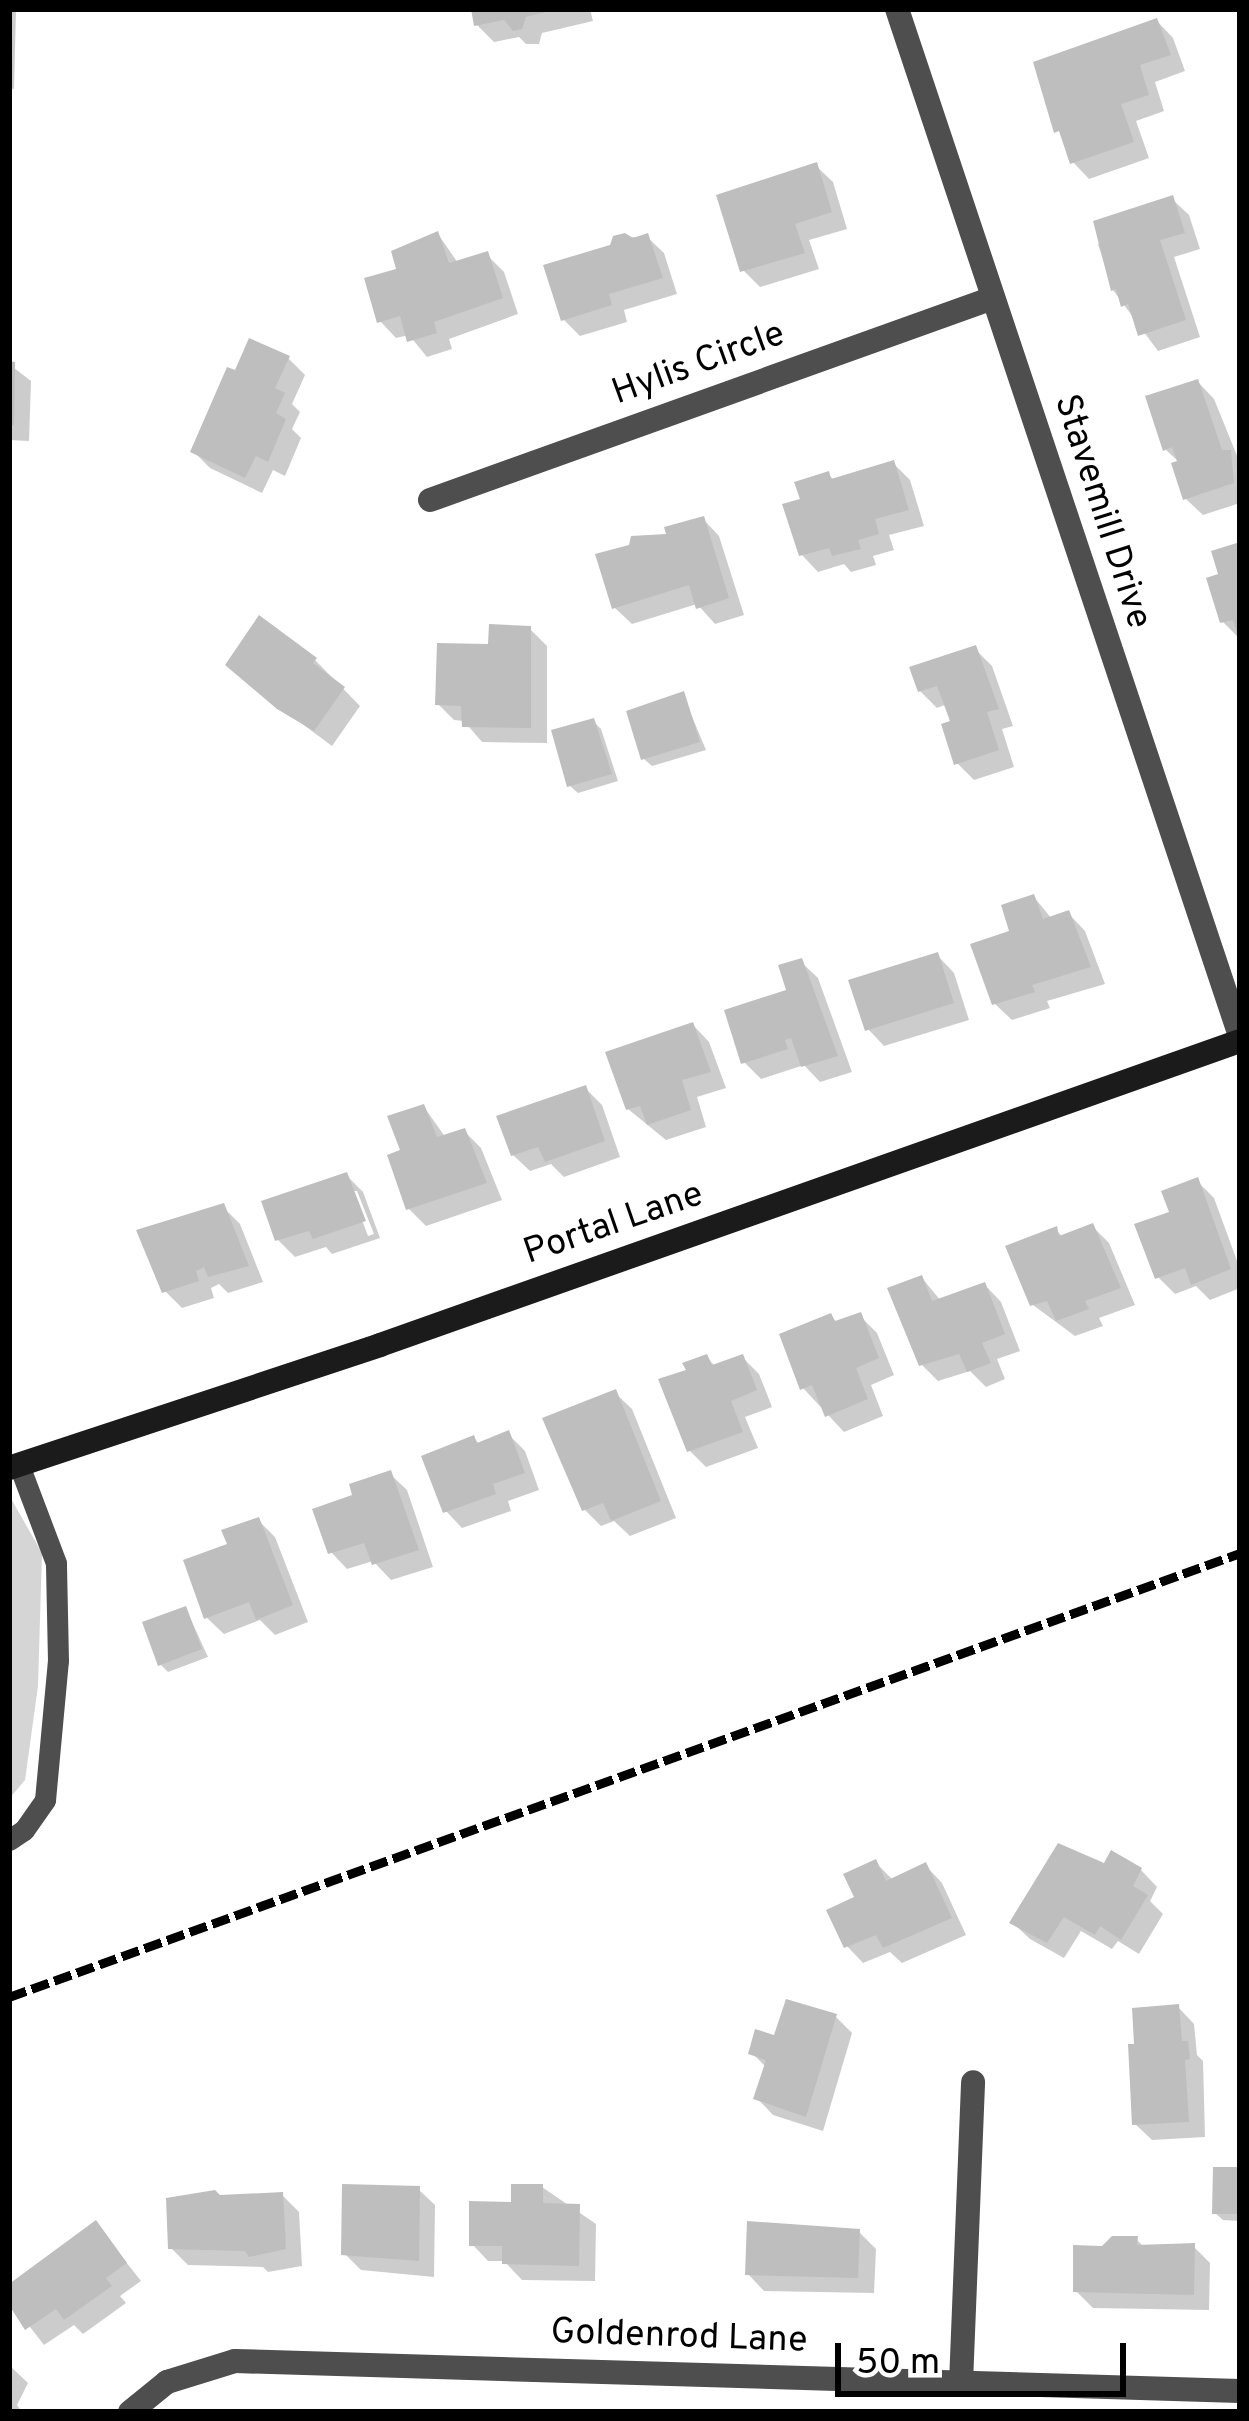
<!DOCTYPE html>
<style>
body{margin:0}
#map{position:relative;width:1249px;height:2421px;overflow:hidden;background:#fff;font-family:Overpass,sans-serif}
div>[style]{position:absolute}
.green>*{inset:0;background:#d5d5d5}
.shadow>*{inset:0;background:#0003}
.building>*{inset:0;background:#bebebe}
.lane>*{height:21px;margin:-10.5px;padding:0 10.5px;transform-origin:10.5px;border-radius:10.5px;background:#4e4e4e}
.street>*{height:24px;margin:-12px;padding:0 12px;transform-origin:12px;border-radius:12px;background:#4e4e4e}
.secondary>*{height:24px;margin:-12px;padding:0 12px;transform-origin:12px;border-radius:12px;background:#1b1b1b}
.rail>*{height:9px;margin-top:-4.5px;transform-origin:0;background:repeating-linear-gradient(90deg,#000 0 18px,transparent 0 24px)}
span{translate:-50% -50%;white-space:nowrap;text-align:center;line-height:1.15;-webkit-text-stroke:9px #fff;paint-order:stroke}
.street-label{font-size:36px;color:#000}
.frame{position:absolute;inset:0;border:12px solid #000;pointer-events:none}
.scale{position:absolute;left:835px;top:2343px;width:291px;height:54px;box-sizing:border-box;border:6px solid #000;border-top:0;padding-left:15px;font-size:36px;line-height:42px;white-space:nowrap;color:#000;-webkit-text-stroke:9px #fff;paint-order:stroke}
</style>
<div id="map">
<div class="green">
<div style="clip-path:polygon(9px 1495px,42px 1553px,38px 1686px,25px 1780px,9px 1799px)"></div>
</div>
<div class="shadow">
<div style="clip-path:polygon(9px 9px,16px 9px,14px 89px,9px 88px)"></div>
<div style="clip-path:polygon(474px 9px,590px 9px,593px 21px,542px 33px,539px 44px,526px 44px,519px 37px,494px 42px,477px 25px)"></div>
<div style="clip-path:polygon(1157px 21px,1173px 38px,1185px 71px,1155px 82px,1164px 111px,1136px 121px,1149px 158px,1089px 179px,1073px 162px)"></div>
<div style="clip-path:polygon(816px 166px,833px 182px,847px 229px,809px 240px,819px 269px,760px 287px,743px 270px)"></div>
<div style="clip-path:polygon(1172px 199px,1189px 215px,1200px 249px,1174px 257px,1200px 337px,1158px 351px,1113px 290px,1098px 244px)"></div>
<div style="clip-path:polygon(438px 234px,458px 263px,487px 255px,504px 272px,518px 314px,449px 339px,452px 349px,427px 357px,409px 335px,396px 338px,380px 321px,400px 271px)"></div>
<div style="clip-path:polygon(646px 236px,664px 253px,677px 294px,624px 310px,627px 322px,580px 336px,563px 319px,615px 239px)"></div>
<div style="clip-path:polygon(288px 358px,305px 375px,292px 404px,300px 412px,292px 429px,301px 438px,285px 476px,273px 470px,262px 493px,210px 468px,193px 451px,237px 374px)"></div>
<div style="clip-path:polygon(9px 364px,31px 381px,29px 441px,9px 440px)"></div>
<div style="clip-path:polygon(1198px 382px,1214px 399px,1240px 463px,1240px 503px,1203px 515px,1186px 499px,1180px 463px,1165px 449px)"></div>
<div style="clip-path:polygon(893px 463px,910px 480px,924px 526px,889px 535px,894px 550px,873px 556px,876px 565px,851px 572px,844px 564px,818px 572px,802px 555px,804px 501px,828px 474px,835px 481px)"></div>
<div style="clip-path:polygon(703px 519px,719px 536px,744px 615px,715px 624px,697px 604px,632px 624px,615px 608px,670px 536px)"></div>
<div style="clip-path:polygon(1240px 545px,1240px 638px,1239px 638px,1222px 621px,1221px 576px)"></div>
<div style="clip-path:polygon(530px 629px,547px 646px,547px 743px,482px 742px,464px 721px,454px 720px,438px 704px,491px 647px)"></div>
<div style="clip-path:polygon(975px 649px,992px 666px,1013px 726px,1002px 729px,1014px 767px,974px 780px,957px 763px,947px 704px,937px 708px,920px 691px)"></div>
<div style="clip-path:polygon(315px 660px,360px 706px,332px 746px,246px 682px)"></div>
<div style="clip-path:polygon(683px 695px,706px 750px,652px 766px,644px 759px)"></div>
<div style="clip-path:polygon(593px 721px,601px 729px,618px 781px,578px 793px,570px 786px)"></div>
<div style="clip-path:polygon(1034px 897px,1052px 919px,1069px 914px,1085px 931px,1105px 984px,1047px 1001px,1050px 1008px,1012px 1020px,995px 1004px,1013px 933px)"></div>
<div style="clip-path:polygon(938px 956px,954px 973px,969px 1020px,884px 1046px,868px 1029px)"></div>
<div style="clip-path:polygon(801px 962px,818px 978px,852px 1072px,820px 1082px,804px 1065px,761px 1079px,744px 1062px,789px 992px)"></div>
<div style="clip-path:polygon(693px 1025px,709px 1042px,726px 1088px,697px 1097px,706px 1127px,666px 1140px,628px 1109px)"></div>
<div style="clip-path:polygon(586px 1089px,602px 1105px,620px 1157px,564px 1177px,551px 1164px,530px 1171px,513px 1155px)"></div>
<div style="clip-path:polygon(424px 1107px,446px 1138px,464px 1131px,481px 1148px,502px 1200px,426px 1226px,409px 1209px,404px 1152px)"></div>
<div style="clip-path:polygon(evenodd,346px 1175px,363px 1192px,380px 1238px,332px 1254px,326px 1247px,295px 1257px,278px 1240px,346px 1175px,351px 1191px,357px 1191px,374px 1234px,368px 1236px,351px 1191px)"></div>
<div style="clip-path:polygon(1197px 1181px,1214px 1198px,1240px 1269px,1240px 1288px,1210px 1300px,1196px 1286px,1175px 1294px,1158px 1277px,1172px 1213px)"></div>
<div style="clip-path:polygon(223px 1207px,240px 1224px,263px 1282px,228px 1293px,219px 1284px,211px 1288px,214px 1298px,182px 1308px,165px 1291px)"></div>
<div style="clip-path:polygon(1092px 1226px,1109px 1243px,1135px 1305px,1099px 1318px,1103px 1326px,1075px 1336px,1033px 1305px,1056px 1230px,1063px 1237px)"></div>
<div style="clip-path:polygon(922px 1278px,941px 1301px,985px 1285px,1001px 1302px,1020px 1351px,997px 1359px,1005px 1379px,986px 1387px,970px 1371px,938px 1381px,921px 1364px)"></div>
<div style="clip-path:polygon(831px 1316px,838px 1324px,860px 1316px,877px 1333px,894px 1375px,871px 1385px,883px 1416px,844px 1432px,803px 1388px)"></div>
<div style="clip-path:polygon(706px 1357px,716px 1367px,743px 1358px,759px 1374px,772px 1407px,745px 1417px,758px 1448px,706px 1467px,690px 1451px,690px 1371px)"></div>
<div style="clip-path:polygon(615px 1393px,632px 1409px,676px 1518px,630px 1536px,614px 1521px,601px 1526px,584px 1509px)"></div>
<div style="clip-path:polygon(508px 1434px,525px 1451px,539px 1490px,508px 1501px,511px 1511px,462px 1528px,446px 1511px,474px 1438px,480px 1445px)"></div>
<div style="clip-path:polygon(390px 1474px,407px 1490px,433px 1567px,391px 1580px,373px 1561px,347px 1569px,331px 1552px,356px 1497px)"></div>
<div style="clip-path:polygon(258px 1520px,275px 1537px,308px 1622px,275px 1635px,260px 1620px,224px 1634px,207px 1618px,231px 1546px)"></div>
<div style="clip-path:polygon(186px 1609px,208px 1657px,168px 1672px,161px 1665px)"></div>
<div style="clip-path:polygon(875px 1862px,892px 1879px,926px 1866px,942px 1883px,966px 1935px,902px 1963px,890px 1952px,863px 1963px,847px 1946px,858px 1898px)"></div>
<div style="clip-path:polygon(1105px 1867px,1141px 1870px,1157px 1887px,1150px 1901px,1163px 1914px,1139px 1954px,1118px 1941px,1112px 1949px,1081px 1931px,1064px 1958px,1030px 1939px,1013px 1923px)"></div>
<div style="clip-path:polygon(1178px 2007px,1194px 2024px,1197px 2055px,1203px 2061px,1205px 2137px,1152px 2140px,1135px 2124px)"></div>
<div style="clip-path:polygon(836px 2017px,852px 2033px,823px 2131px,773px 2115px,757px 2098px,767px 2068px,752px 2053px)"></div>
<div style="clip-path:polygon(1240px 2170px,1240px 2221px,1223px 2220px,1215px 2213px)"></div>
<div style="clip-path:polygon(542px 2187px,596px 2224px,595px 2281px,522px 2280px,504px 2261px,488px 2261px,472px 2244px)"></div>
<div style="clip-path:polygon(418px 2189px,435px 2205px,434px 2277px,361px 2270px,344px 2253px)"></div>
<div style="clip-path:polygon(282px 2195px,299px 2212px,302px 2266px,268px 2272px,263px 2267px,188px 2265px,171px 2248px,220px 2198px)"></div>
<div style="clip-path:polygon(96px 2224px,141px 2281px,120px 2296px,126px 2303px,83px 2334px,74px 2325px,44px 2345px,9px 2300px,9px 2287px)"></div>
<div style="clip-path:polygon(859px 2232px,876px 2249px,874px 2293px,764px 2291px,748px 2274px)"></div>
<div style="clip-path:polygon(1136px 2239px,1145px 2248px,1193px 2246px,1210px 2263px,1209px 2310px,1093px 2308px,1076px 2291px,1103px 2249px)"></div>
<div style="clip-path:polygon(9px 2365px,28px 2383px,17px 2405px,22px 2412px,9px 2412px)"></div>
</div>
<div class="building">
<div style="clip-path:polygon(471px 9px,550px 9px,550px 11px,526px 17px,522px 29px,513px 31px,504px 20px,474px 26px)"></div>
<div style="clip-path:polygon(1157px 18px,1171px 55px,1140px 65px,1149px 95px,1121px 104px,1134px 142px,1070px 164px,1059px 131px,1054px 133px,1033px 62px)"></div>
<div style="clip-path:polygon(817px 162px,832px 212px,795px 224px,805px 253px,740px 272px,716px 195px)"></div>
<div style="clip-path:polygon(1173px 195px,1185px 233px,1160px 240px,1186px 320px,1138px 336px,1128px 304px,1121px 307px,1116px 289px,1111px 291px,1093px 221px)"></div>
<div style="clip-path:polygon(438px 231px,449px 263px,488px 251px,503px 298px,434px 322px,437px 333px,407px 342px,400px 316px,377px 323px,364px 278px,396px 269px,391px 251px)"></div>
<div style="clip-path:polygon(625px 233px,633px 238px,648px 233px,663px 278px,609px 294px,612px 305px,561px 321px,543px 265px,610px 245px,613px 236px)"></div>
<div style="clip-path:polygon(249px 338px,290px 356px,275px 388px,285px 393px,276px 413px,286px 419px,268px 462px,256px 456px,245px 478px,190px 452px,227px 367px,235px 370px)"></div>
<div style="clip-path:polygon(9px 361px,15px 362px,14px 425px,9px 425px)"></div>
<div style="clip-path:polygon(1198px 379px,1222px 450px,1231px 450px,1234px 483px,1183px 500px,1171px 463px,1177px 461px,1172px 447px,1163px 451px,1145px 396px)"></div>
<div style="clip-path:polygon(894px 460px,909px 510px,875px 519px,879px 534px,858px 540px,861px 549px,832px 556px,829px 548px,799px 556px,782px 504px,800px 499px,794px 482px,829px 471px,831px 479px)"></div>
<div style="clip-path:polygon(704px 516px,729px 598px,696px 609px,689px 585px,612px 609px,595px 554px,629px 545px,631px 536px,666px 534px,664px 527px)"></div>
<div style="clip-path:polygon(1240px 542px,1240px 639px,1239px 639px,1233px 620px,1220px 623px,1206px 578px,1218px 574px,1211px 551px)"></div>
<div style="clip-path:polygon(259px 615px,317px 658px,313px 663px,345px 687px,314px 731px,277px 709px,225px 665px)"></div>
<div style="clip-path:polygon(489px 624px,531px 626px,531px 728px,462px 727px,461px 706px,435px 705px,437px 643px,488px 644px)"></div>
<div style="clip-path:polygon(976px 645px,999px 709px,987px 712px,999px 750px,954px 765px,941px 724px,950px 721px,937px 686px,918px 692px,909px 667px)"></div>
<div style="clip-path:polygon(684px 691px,700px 742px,641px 760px,626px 711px)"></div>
<div style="clip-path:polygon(594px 718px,612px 774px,567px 787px,551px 730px)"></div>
<div style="clip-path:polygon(1034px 894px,1043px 919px,1069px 910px,1091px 967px,1032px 985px,1035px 992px,992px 1005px,970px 944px,1009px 931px,1001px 905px)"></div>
<div style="clip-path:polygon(938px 952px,954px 1003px,865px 1031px,848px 980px)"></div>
<div style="clip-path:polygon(802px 958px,838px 1056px,801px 1067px,791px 1038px,785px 1040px,788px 1049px,741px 1064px,724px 1010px,786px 990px,778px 965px)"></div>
<div style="clip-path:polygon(693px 1022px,711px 1072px,682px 1080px,691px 1110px,647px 1125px,640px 1106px,626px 1110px,605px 1052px)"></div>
<div style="clip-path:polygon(586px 1085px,605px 1141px,545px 1162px,538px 1147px,511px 1156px,496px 1116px)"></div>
<div style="clip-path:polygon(424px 1104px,437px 1137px,465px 1128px,487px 1183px,406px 1210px,387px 1155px,400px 1150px,387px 1116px)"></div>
<div style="clip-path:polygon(347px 1172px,366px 1221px,313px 1239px,309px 1231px,275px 1241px,261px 1201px)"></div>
<div style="clip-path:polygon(1198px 1177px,1231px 1269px,1191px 1285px,1185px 1268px,1155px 1279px,1134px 1224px,1169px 1212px,1161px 1191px)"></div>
<div style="clip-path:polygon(224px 1203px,249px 1266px,208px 1277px,204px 1267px,196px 1271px,199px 1281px,162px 1293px,136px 1230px)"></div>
<div style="clip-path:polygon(1093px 1223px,1121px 1288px,1085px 1301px,1089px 1309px,1056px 1321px,1047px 1301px,1030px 1306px,1005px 1246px,1057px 1226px,1059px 1236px)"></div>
<div style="clip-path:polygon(922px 1275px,932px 1301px,985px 1282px,1005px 1334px,982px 1343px,991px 1363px,967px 1372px,959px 1354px,919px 1366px,887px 1288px)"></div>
<div style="clip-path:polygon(861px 1312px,879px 1358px,856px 1368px,868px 1399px,825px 1417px,812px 1385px,800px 1390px,779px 1334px,831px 1313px,835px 1321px)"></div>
<div style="clip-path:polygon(707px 1354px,712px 1365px,743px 1354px,757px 1390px,731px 1401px,743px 1432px,687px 1452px,658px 1379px,686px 1370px,682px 1363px)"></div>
<div style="clip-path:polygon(616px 1389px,661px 1501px,611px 1521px,603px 1503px,582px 1511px,542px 1418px)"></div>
<div style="clip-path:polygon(509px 1430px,525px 1473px,493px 1484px,496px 1494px,443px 1513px,421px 1456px,474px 1435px,477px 1443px)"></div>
<div style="clip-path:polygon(391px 1470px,419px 1550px,372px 1565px,364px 1543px,328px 1554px,312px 1509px,352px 1495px,349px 1484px)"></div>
<div style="clip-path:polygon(259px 1517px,293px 1605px,256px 1620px,249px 1602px,204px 1619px,183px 1560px,227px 1544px,221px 1530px)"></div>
<div style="clip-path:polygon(186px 1606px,202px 1649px,158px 1666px,142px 1622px)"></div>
<div style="clip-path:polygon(1058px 1843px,1104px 1863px,1111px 1850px,1142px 1868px,1133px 1886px,1148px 1895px,1121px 1940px,1100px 1926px,1095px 1935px,1064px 1917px,1047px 1943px,1009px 1923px)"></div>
<div style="clip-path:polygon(876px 1859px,886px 1881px,926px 1862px,952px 1918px,883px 1948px,876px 1935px,844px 1948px,826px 1910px,854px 1897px,843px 1874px)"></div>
<div style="clip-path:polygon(786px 1999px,837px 2014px,806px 2117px,753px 2099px,766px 2060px,748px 2054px,755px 2029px,774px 2035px)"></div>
<div style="clip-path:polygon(1179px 2004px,1182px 2041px,1188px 2041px,1190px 2059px,1185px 2060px,1189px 2122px,1132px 2125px,1128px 2044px,1134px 2044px,1132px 2008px)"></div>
<div style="clip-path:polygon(1213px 2167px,1240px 2167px,1240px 2214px,1212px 2214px)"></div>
<div style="clip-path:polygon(342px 2184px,420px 2186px,419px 2261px,341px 2255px)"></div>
<div style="clip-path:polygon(511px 2184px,543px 2184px,543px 2203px,580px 2204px,579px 2266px,502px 2264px,502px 2246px,469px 2246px,469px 2201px,511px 2202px)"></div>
<div style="clip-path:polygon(215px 2190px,220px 2195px,283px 2192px,286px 2249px,249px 2257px,245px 2251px,168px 2249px,166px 2198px)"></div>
<div style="clip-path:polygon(96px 2220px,127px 2263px,106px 2278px,112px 2286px,64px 2320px,56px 2309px,25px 2330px,9px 2305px,9px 2284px)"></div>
<div style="clip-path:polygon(747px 2221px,860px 2229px,858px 2278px,745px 2275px)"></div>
<div style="clip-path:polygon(1112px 2236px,1138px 2236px,1137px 2245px,1195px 2243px,1194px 2295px,1073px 2292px,1073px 2245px,1102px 2246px)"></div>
</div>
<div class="lane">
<div style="left:9px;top:1840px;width:18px;rotate:-34deg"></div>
<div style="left:24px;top:1830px;width:37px;rotate:-55deg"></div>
<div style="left:45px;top:1800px;width:140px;rotate:-84.7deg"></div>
<div style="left:58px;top:1661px;width:98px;rotate:-91.2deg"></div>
<div style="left:56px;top:1563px;width:105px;rotate:-110.7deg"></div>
</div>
<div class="street">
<div style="left:897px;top:9px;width:1083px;rotate:71.53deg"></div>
<div style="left:430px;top:500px;width:598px;rotate:-19.74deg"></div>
<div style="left:961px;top:2383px;width:301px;rotate:-87.7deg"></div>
<div style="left:130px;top:2412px;width:48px;rotate:-39deg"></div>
<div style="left:167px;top:2382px;width:71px;rotate:-17.2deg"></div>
<div style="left:235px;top:2361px;width:1005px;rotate:1.71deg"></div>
</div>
<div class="secondary">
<div style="left:9px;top:1468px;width:391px;rotate:-18.3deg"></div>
<div style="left:380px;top:1345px;width:912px;rotate:-19.47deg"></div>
</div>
<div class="rail">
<div style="left:9px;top:1997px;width:1309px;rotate:-19.83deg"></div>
</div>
<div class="street-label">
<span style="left:699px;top:365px;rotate:-20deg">Hylis Circle</span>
<span style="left:1101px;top:512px;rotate:72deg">Stavemill Drive</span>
<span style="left:614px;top:1225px;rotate:-19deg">Portal Lane</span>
<span style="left:679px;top:2338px;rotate:2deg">Goldenrod Lane</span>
</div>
<div class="frame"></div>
<div class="scale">50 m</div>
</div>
